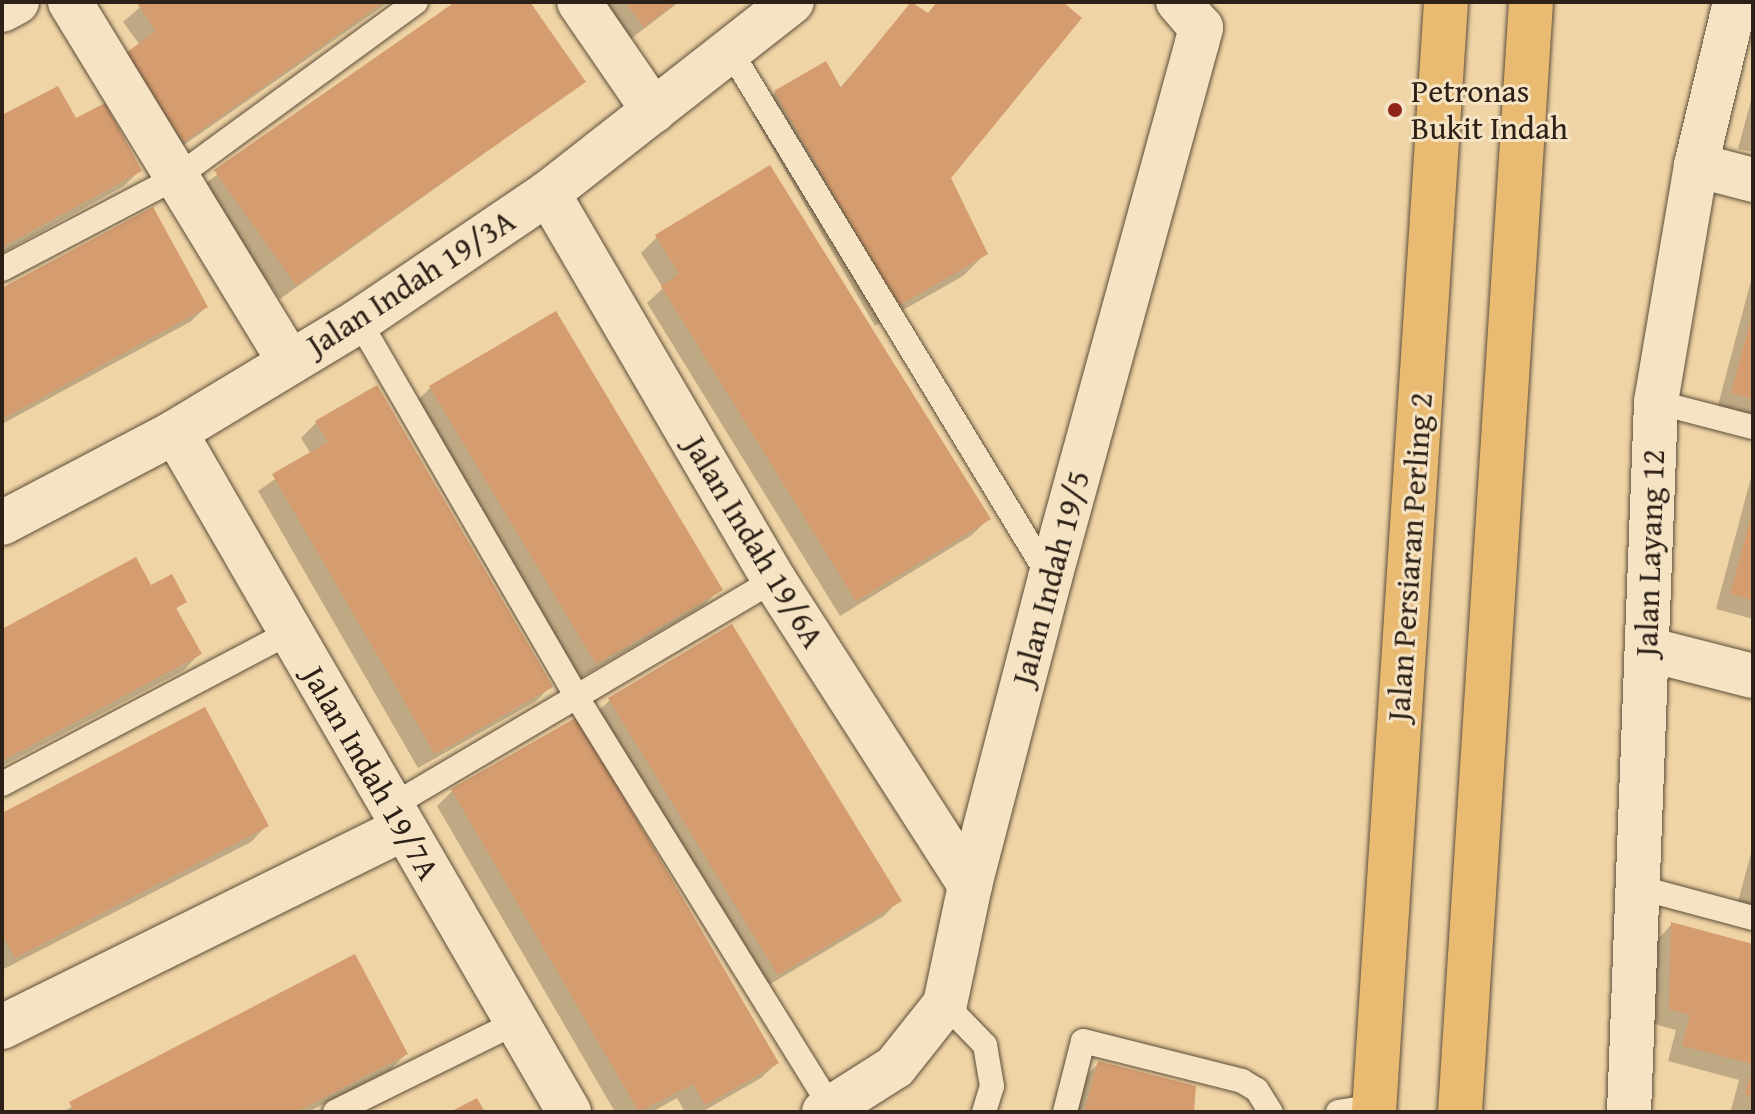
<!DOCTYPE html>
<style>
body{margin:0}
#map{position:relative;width:1755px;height:1114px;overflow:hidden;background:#efd4a5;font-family:"Gentium Book Plus",serif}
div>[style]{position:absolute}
.shadow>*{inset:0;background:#0003}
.building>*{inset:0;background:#d59c6f}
.roads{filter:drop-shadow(0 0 2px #5d4d3a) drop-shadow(0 0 2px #5d4d3a)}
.lane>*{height:24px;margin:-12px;padding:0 12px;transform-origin:12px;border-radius:12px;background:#f5e3c4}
.street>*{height:44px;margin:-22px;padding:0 22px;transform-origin:22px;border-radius:22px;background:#f5e3c4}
.primary>*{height:44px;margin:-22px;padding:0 22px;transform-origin:22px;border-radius:22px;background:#e8ba72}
.dots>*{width:22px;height:22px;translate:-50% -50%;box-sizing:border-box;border:4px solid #f5e3c4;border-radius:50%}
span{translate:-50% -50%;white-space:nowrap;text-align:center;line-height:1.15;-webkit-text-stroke:6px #f5e3c4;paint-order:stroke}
.poi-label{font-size:32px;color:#2c2017}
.left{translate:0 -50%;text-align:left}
.street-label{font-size:32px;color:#2c2017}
.frame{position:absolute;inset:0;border:4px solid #2c2017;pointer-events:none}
</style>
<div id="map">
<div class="shadow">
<div style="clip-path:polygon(146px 2px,389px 2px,168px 156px,140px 45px,123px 22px)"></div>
<div style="clip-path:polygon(459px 2px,527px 2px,584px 82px,280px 299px,200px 187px)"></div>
<div style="clip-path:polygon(597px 2px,679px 2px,628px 41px)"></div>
<div style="clip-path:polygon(937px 2px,1060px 2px,948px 178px,985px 254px,963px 276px,875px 326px,753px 115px,775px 93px,825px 64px,839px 89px,913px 3px,927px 15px)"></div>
<div style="clip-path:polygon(1753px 93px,1753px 152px,1738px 149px)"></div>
<div style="clip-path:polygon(2px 118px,75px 121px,140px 170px,124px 186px,2px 253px)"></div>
<div style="clip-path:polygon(657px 237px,988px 519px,972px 535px,840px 616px,647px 303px,663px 288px,641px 253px)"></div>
<div style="clip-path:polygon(1753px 273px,1753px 419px,1717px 409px)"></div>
<div style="clip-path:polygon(2px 290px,206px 307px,190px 322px,2px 424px)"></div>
<div style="clip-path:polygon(431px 387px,720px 589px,704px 605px,580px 678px,415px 403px)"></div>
<div style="clip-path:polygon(317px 422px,550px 687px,535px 702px,418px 768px,258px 491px,311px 454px,301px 438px)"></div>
<div style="clip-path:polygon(1753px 470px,1753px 619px,1716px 609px)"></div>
<div style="clip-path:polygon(150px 588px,184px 601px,175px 610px,199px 654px,184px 670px,2px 766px,2px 631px)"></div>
<div style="clip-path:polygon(610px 700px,899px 900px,884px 916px,762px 989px,594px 715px)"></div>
<div style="clip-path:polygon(452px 791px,777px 1063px,761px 1078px,702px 1112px,685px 1112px,677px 1098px,652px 1112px,615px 1112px,437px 806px)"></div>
<div style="clip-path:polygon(2px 815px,266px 826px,251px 842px,2px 970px)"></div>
<div style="clip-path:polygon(1753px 846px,1753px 917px,1735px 913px)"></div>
<div style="clip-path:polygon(1672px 924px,1753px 946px,1753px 1112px,1731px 1110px,1739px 1080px,1668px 1061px,1676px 1030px,1654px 1024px,1657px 940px)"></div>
<div style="clip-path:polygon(355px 957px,406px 1054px,390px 1070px,308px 1112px,62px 1112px)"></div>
<div style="clip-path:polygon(1098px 1064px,1192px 1112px,1065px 1112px,1071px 1091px)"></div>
</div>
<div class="building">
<div style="clip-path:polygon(142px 2px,384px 2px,184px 142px,123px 55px,156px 31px,138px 5px)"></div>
<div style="clip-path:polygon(455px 2px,530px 2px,586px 82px,296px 285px,214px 170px)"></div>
<div style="clip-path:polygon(625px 2px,677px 2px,644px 27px)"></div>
<div style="clip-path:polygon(911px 2px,928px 13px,937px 2px,1063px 2px,1082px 18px,951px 178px,988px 254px,898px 306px,774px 91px,826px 61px,841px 88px)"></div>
<div style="clip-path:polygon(58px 86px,76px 118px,105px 103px,142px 171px,2px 247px,2px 115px)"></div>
<div style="clip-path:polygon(770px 165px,991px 519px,856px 601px,661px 286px,679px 274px,655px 235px)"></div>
<div style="clip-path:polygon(153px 207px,208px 307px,2px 419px,2px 288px)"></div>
<div style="clip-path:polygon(556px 311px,723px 590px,596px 664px,429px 386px)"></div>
<div style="clip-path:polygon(1752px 315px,1753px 315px,1753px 399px,1731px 393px)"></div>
<div style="clip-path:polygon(377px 385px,553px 687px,435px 754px,272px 474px,328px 442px,315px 421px)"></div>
<div style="clip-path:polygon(1752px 513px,1753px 513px,1753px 600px,1730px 594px)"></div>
<div style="clip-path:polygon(136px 557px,151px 585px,172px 574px,187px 602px,176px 608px,202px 654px,2px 761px,2px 629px)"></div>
<div style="clip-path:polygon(732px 624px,902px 901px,778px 975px,608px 698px)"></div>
<div style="clip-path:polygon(205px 707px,269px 826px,15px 958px,2px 934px,2px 813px)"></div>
<div style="clip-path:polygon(577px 717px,779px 1063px,705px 1105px,693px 1084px,639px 1112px,451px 789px)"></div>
<div style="clip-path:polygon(1671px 922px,1753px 944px,1753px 1064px,1682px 1046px,1690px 1015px,1669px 1009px)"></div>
<div style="clip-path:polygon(355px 954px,408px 1054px,296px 1112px,74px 1112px,69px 1102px)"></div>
<div style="clip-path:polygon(1098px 1061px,1196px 1086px,1194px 1112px,1084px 1112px)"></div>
<div style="clip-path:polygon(1752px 1069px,1753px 1069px,1753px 1097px,1745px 1094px)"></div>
<div style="clip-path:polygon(477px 1098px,485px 1112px,450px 1112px)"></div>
</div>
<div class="roads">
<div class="lane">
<div style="left:731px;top:52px;width:615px;rotate:58.76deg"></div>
<div style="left:2px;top:269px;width:198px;rotate:-27.7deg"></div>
<div style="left:177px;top:177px;width:296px;rotate:-36.2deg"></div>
<div style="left:359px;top:321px;width:433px;rotate:59.9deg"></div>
<div style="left:576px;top:696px;width:484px;rotate:58.2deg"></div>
<div style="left:1656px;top:402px;width:100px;rotate:14.5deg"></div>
<div style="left:2px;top:784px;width:326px;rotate:-27.8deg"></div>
<div style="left:390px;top:807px;width:446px;rotate:-30.6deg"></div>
<div style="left:1637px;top:887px;width:120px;rotate:15deg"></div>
<div style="left:945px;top:1004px;width:57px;rotate:45.7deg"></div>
<div style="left:985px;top:1045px;width:42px;rotate:80.3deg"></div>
<div style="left:992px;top:1086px;width:27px;rotate:107deg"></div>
<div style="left:335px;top:1112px;width:201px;rotate:-26.3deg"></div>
<div style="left:1065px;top:1112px;width:73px;rotate:-75.8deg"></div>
<div style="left:1083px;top:1041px;width:164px;rotate:14.1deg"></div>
<div style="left:1242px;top:1081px;width:17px;rotate:31deg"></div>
<div style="left:1257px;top:1090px;width:26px;rotate:58deg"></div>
<div style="left:1338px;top:1112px;width:37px;rotate:-9deg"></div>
</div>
<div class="street">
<div style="left:70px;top:2px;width:422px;rotate:58.6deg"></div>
<div style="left:579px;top:2px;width:132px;rotate:55.5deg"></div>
<div style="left:2px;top:10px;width:17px;rotate:-28deg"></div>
<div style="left:1696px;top:165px;width:59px;rotate:14.7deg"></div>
<div style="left:548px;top:193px;width:448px;rotate:59.7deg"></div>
<div style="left:774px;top:580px;width:363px;rotate:57.3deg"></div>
<div style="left:175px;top:432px;width:786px;rotate:59.91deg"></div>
<div style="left:2px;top:523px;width:195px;rotate:-27.7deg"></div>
<div style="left:175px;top:432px;width:215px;rotate:-31.1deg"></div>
<div style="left:359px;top:321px;width:228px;rotate:-34.1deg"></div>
<div style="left:548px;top:193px;width:310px;rotate:-38.1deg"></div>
<div style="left:1647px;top:649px;width:109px;rotate:14.3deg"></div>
<div style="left:2px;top:1027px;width:447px;rotate:-26.3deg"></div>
<div style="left:824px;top:1112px;width:84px;rotate:-32.4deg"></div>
<div style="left:895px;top:1067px;width:80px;rotate:-51.6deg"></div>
<div style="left:945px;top:1004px;width:122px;rotate:-78.1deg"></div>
<div style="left:970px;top:885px;width:317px;rotate:-75.4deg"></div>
<div style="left:1050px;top:578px;width:555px;rotate:-74.64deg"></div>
<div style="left:1197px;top:43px;width:16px;rotate:-75deg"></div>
<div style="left:1201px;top:28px;width:35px;rotate:-131deg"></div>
<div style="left:1629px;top:1112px;width:711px;rotate:-87.82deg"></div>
<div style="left:1656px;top:402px;width:240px;rotate:-80.4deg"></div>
<div style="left:1696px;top:165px;width:168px;rotate:-76.5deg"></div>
</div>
<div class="primary">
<div style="left:1374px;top:1112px;width:1112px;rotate:-86.29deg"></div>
<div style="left:1460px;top:1112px;width:1112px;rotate:-86.34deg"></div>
</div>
</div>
<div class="dots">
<div style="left:1395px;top:110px;background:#8f2418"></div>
</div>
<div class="poi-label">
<span class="left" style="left:1411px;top:110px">Petronas<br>Bukit Indah</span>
</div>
<div class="street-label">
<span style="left:411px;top:283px;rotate:-33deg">Jalan Indah 19/3A</span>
<span style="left:754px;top:542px;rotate:59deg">Jalan Indah 19/6A</span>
<span style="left:1650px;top:553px;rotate:-88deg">Jalan Layang 12</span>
<span style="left:1410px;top:557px;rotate:-86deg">Jalan Persiaran Perling 2</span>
<span style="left:1051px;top:578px;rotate:-75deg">Jalan Indah 19/5</span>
<span style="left:371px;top:773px;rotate:60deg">Jalan Indah 19/7A</span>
</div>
<div class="frame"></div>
</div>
